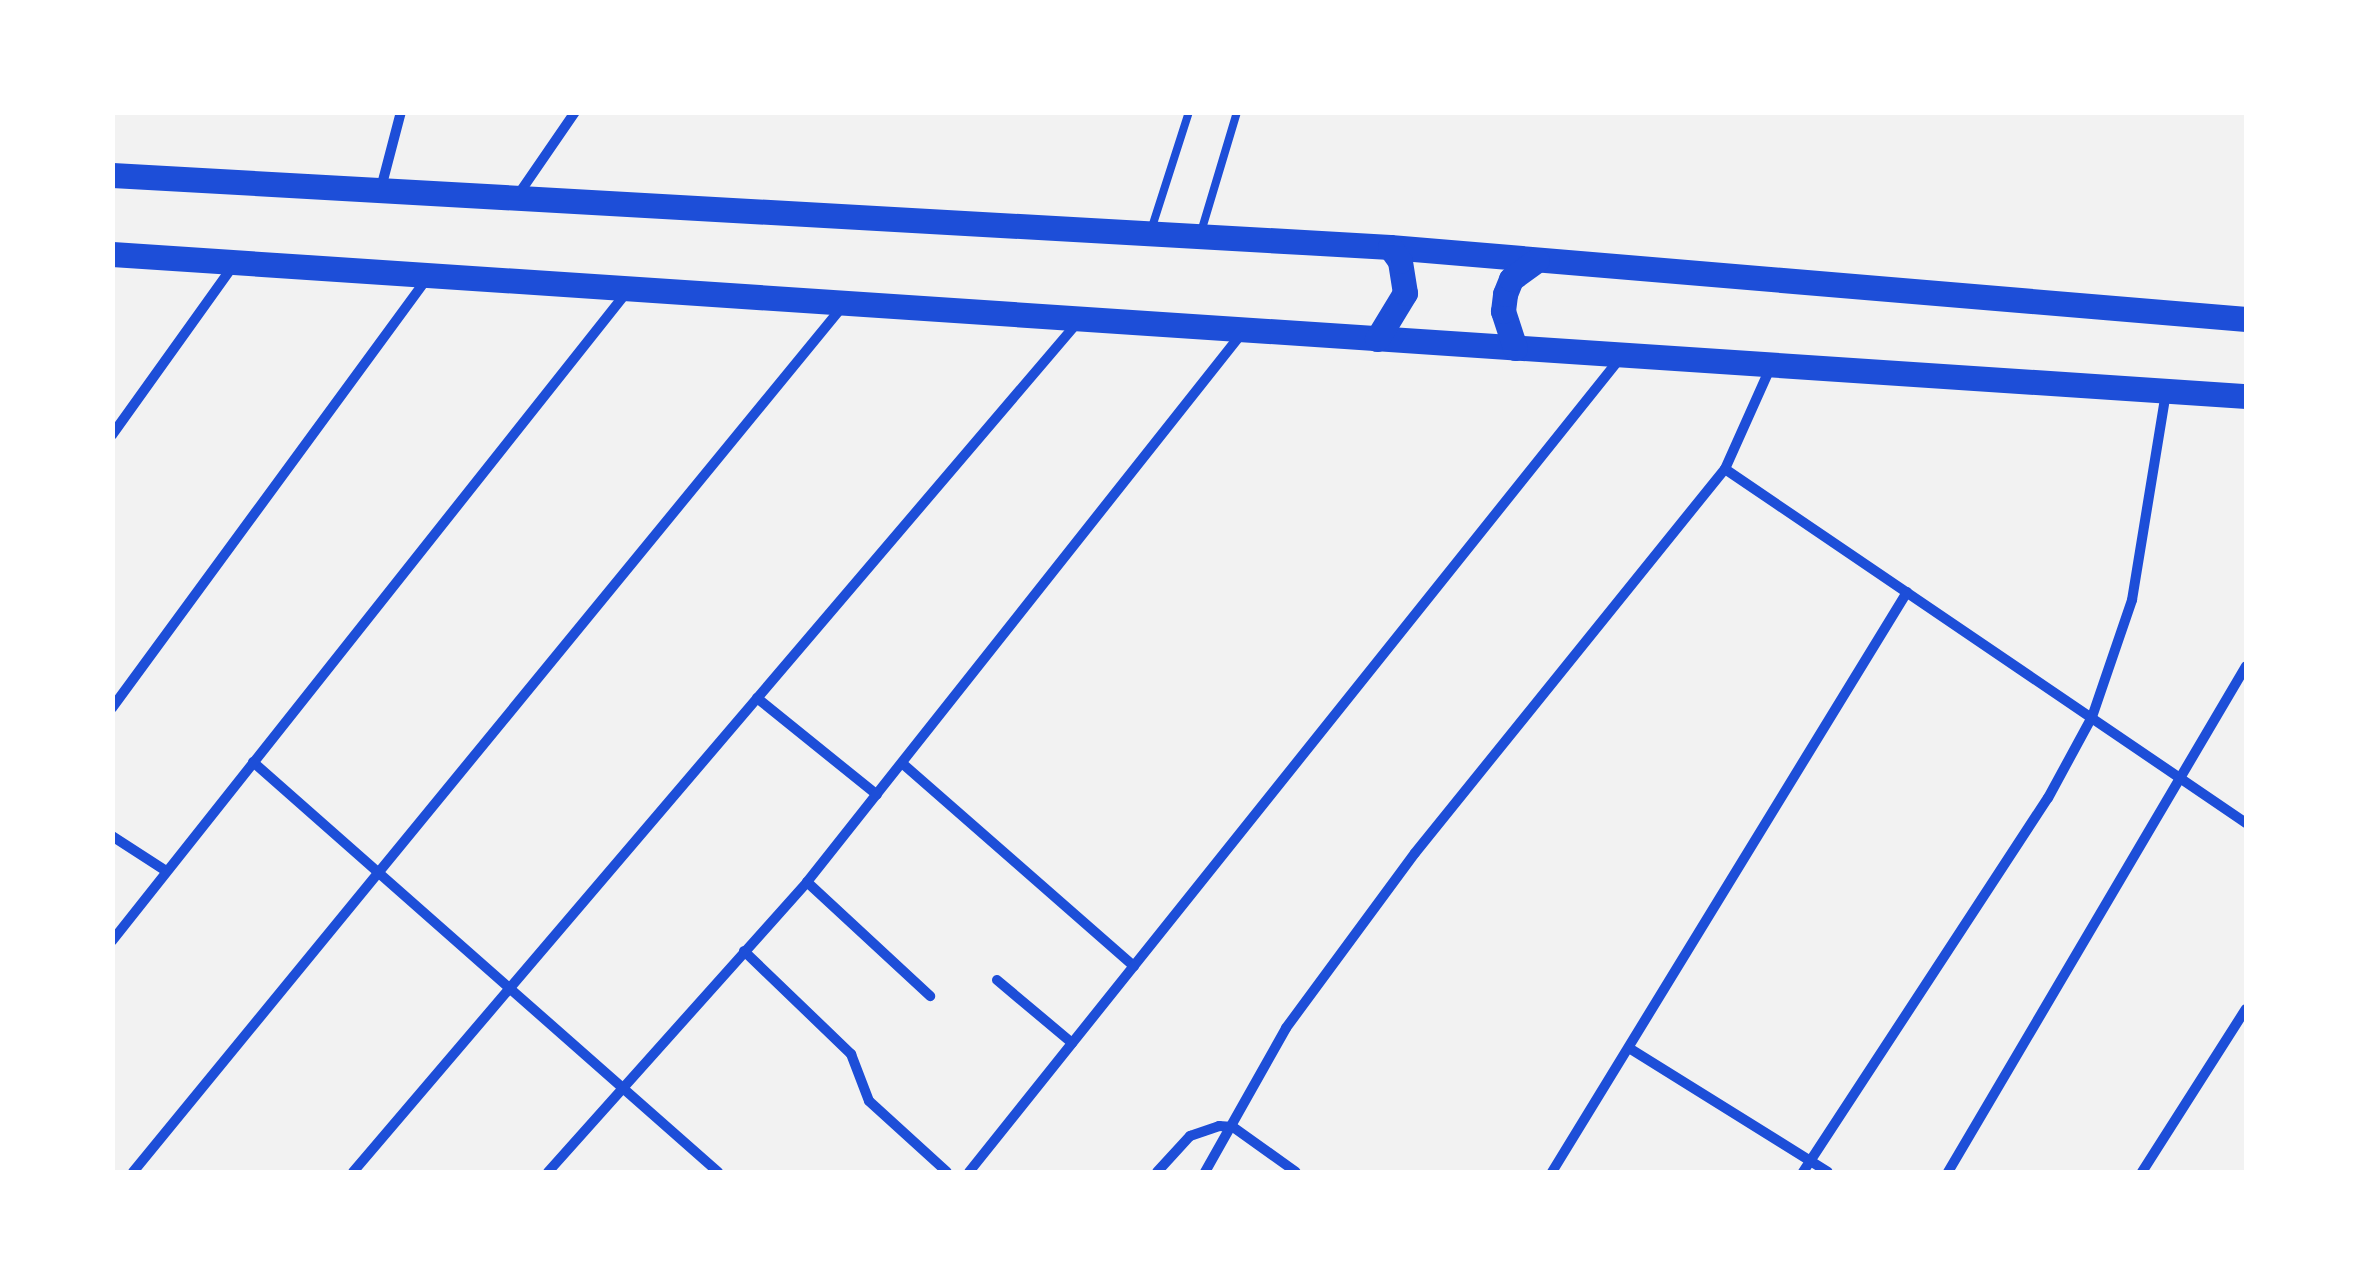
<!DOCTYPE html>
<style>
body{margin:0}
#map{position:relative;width:2359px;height:1285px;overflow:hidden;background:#f2f2f2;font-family:Lato,sans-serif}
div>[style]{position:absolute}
.service>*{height:8px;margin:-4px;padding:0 4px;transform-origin:4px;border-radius:4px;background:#1d4ed8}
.minor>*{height:10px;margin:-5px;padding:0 5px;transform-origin:5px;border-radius:5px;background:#1d4ed8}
.primary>*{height:25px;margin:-12.5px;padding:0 12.5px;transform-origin:12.5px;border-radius:12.5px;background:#1d4ed8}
span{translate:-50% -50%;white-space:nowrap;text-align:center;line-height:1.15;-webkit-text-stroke:8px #fff;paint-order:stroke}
.frame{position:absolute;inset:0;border:115px solid #fff;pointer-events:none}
</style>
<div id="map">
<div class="service">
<div style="left:1152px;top:227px;width:121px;rotate:-72.2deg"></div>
<div style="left:1201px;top:232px;width:125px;rotate:-73.3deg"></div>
</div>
<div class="minor">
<div style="left:381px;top:188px;width:79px;rotate:-75.3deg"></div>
<div style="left:518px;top:195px;width:101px;rotate:-55.5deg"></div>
<div style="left:112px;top:435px;width:211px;rotate:-54.4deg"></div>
<div style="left:1725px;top:469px;width:630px;rotate:34.19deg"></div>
<div style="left:757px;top:698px;width:154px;rotate:38.9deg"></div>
<div style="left:112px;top:708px;width:534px;rotate:-53.75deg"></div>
<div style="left:253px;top:762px;width:620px;rotate:41.4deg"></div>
<div style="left:903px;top:764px;width:307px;rotate:41.2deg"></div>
<div style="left:112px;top:836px;width:64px;rotate:32.9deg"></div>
<div style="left:807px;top:882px;width:168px;rotate:42.8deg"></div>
<div style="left:112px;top:941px;width:827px;rotate:-51.58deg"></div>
<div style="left:744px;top:951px;width:149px;rotate:43.9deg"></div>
<div style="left:851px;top:1054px;width:50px;rotate:69deg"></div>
<div style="left:869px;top:1101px;width:105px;rotate:42.3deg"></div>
<div style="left:997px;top:980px;width:98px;rotate:40deg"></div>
<div style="left:1629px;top:1048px;width:234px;rotate:31.9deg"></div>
<div style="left:133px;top:1172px;width:1118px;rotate:-50.66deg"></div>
<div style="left:353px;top:1172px;width:1117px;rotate:-49.54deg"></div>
<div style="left:548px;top:1172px;width:389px;rotate:-48.2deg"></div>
<div style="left:807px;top:882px;width:700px;rotate:-51.61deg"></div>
<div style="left:969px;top:1172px;width:1044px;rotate:-51.34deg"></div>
<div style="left:1157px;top:1172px;width:49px;rotate:-47.5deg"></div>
<div style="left:1190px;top:1136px;width:31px;rotate:-19deg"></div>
<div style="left:1219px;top:1126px;width:14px;rotate:4deg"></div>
<div style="left:1233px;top:1127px;width:77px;rotate:35.5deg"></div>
<div style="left:1205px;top:1172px;width:165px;rotate:-60.6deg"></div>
<div style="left:1286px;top:1028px;width:217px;rotate:-53.6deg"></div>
<div style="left:1415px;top:853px;width:494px;rotate:-51.1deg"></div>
<div style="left:1725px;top:469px;width:113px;rotate:-65.9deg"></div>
<div style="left:1552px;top:1172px;width:680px;rotate:-58.53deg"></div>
<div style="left:1803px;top:1172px;width:447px;rotate:-56.8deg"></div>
<div style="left:2048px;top:798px;width:92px;rotate:-61.5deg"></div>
<div style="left:2092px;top:717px;width:124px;rotate:-71.1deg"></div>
<div style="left:2132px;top:600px;width:211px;rotate:-80.7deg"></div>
<div style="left:1948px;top:1172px;width:587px;rotate:-59.5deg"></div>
<div style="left:2142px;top:1172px;width:193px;rotate:-57.5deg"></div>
</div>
<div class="primary">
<div style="left:112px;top:175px;width:1280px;rotate:3.22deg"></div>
<div style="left:1390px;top:247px;width:859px;rotate:4.81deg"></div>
<div style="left:112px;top:254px;width:2139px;rotate:3.81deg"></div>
<div style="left:1377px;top:339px;width:54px;rotate:-58.7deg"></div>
<div style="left:1405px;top:293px;width:32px;rotate:-99deg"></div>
<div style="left:1400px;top:261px;width:17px;rotate:-126deg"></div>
<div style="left:1515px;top:348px;width:39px;rotate:-108deg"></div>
<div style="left:1503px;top:311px;width:17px;rotate:-83deg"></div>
<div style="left:1505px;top:294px;width:16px;rotate:-68deg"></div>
<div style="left:1511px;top:279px;width:32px;rotate:-36deg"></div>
</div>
<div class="frame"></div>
</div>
